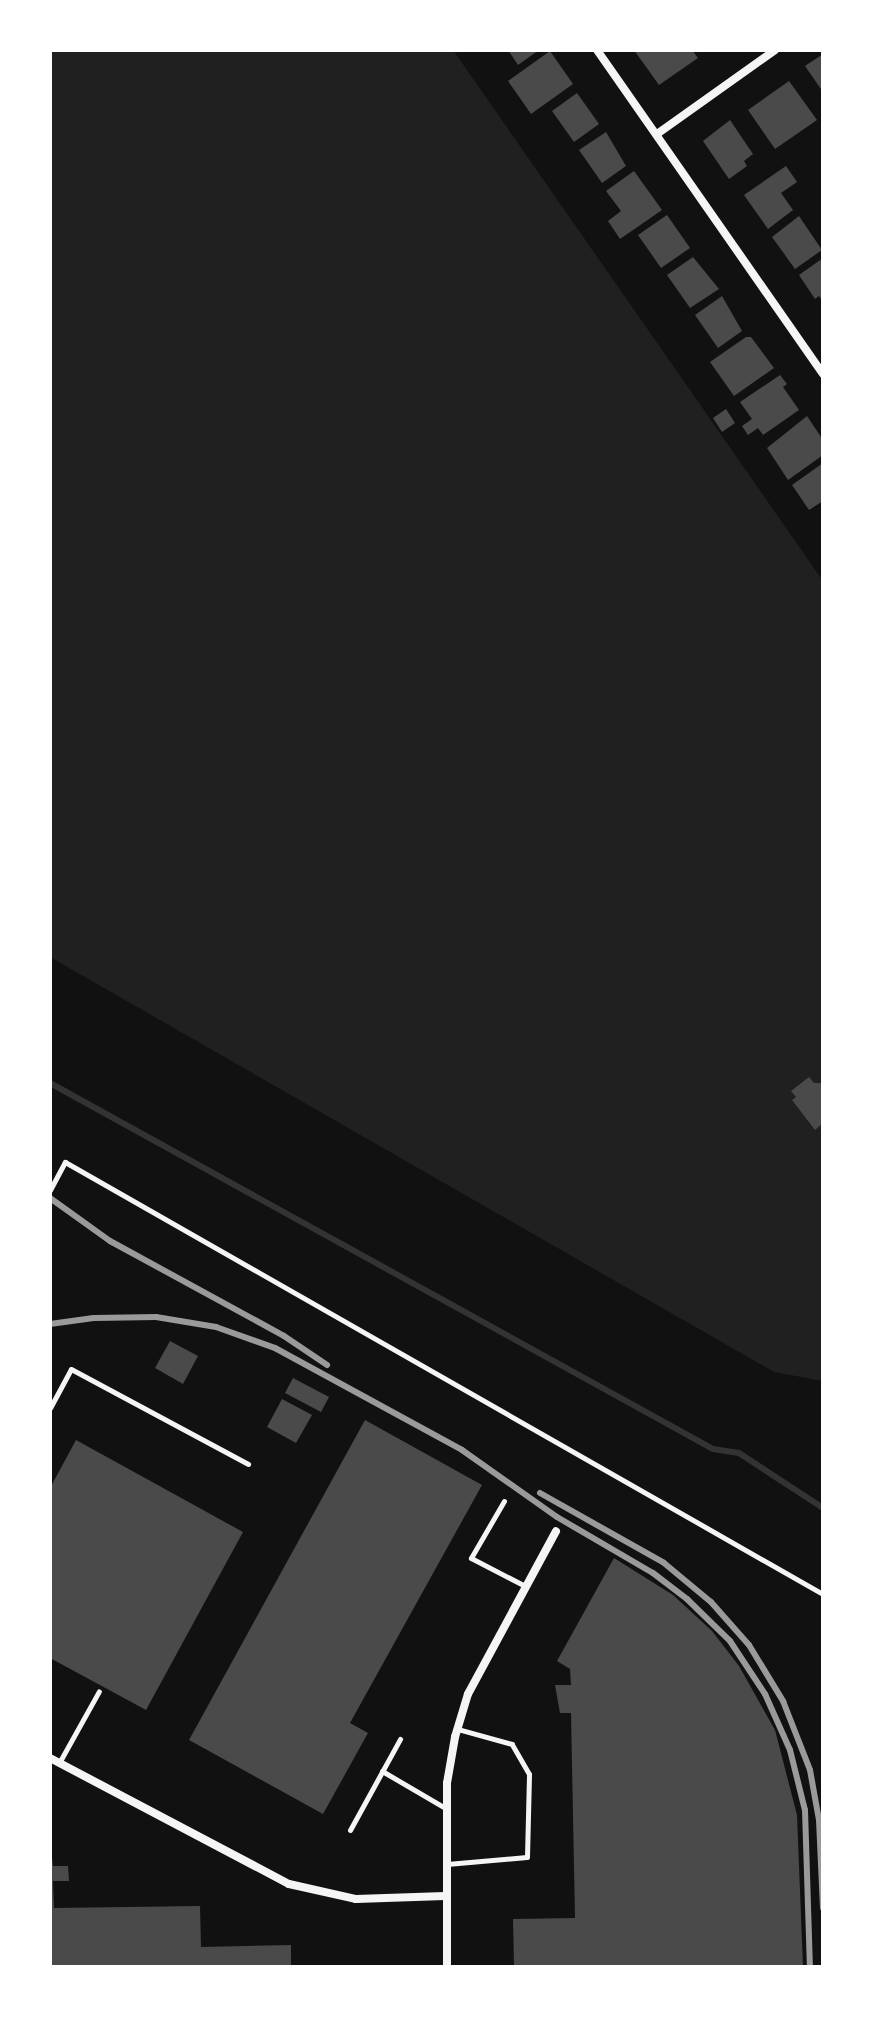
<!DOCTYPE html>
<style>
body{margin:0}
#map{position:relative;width:873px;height:2017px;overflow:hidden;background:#111;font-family:Karla,sans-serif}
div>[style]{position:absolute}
.green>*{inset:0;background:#202020}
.stream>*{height:6px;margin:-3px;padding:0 3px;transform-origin:3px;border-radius:3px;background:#333}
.building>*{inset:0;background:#4a4a4a}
.service>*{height:5px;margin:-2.5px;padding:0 2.5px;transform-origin:2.5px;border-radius:2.5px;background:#f5f5f5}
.minor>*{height:8px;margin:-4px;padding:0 4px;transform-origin:4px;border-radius:4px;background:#f5f5f5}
.rail>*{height:6px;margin:-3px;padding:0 3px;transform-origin:3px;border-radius:3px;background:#9a9a9a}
span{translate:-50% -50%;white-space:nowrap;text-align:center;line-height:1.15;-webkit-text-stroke:6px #fff;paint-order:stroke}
.frame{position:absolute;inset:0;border:52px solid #fff;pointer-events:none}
</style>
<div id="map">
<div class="green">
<div style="clip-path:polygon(50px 50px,453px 50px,823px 581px,823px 1381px,774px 1372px,50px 957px)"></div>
</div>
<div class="stream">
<div style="left:50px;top:1083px;width:757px;rotate:28.9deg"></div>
<div style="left:713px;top:1449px;width:26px;rotate:9deg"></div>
<div style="left:739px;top:1453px;width:100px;rotate:33.2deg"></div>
</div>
<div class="building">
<div style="clip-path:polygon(508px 50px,539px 50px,518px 65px)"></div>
<div style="clip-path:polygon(634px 50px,692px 50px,698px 58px,659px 85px)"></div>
<div style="clip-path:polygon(550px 51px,573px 84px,531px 114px,508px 81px)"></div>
<div style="clip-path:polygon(823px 54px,823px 92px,805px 66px)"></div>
<div style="clip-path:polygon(789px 81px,817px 120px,775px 149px,748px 110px)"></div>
<div style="clip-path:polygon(577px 93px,599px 124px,574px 142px,552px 111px)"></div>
<div style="clip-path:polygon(730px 120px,753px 154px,744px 161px,747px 166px,729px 179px,703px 141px)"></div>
<div style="clip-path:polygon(606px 132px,626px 166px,602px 183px,579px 150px)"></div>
<div style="clip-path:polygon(786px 166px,797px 182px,781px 193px,793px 210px,768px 229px,744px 195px)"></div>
<div style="clip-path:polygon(634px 171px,662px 210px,620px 239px,608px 221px,621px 211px,606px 191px)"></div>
<div style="clip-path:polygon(667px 215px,690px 248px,661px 268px,638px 235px)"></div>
<div style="clip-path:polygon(799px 216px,822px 250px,795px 269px,772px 237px)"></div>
<div style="clip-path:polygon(693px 257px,719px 289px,690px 308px,667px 275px)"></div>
<div style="clip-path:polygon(823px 258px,823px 302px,819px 296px,815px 299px,799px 275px)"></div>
<div style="clip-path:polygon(722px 296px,742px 331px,718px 348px,695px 315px)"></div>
<div style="clip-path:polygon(746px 337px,751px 337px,774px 368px,734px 396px,710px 362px)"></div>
<div style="clip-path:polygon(780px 375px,787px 384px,783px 387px,799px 410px,763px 435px,758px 428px,748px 435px,742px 426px,752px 419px,740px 402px)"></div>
<div style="clip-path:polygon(726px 409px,735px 423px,722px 432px,713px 418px)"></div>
<div style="clip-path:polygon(807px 416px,823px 440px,823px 455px,788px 480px,767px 448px)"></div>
<div style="clip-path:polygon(823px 463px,823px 501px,809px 510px,792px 485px)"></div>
<div style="clip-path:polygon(809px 1077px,814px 1083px,823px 1083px,823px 1123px,815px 1130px,792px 1100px,796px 1097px,791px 1091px)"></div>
<div style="clip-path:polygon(170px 1341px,198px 1356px,183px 1384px,155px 1368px)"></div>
<div style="clip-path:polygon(293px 1378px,329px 1397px,321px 1412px,285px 1393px)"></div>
<div style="clip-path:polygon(282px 1399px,312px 1415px,296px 1443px,267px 1427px)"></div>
<div style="clip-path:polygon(365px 1420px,482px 1485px,350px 1723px,368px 1733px,323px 1814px,189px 1740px)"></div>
<div style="clip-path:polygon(76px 1440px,243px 1532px,146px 1710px,50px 1658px,50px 1488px)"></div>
<div style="clip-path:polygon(614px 1558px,673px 1595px,712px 1631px,739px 1666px,775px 1730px,797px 1815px,803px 1967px,514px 1967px,513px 1919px,575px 1918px,571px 1713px,560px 1713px,555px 1685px,571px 1685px,570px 1669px,557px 1661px)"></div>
<div style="clip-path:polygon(50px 1840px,53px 1866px,68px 1866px,69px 1881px,53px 1881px,54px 1908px,200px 1906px,201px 1947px,291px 1945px,291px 1967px,50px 1967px)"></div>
</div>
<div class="service">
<div style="left:50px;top:1190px;width:32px;rotate:-62deg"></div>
<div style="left:65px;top:1162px;width:870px;rotate:29.69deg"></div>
<div style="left:50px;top:1408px;width:44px;rotate:-61.7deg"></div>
<div style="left:71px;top:1369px;width:201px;rotate:28.2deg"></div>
<div style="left:504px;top:1501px;width:66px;rotate:120.1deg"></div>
<div style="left:471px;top:1558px;width:61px;rotate:27.4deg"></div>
<div style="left:59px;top:1763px;width:82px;rotate:-60.9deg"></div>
<div style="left:382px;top:1771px;width:75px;rotate:30.3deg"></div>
<div style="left:350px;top:1830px;width:104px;rotate:-61.2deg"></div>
<div style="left:447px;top:1864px;width:80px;rotate:-5deg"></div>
<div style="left:527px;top:1857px;width:83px;rotate:-88.6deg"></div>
<div style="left:529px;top:1774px;width:34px;rotate:-120deg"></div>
<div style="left:512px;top:1744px;width:56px;rotate:-164.5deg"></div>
</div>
<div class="minor">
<div style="left:597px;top:50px;width:395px;rotate:55.1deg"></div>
<div style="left:657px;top:134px;width:145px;rotate:-35.4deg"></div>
<div style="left:50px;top:1758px;width:270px;rotate:27.8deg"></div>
<div style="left:289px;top:1884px;width:69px;rotate:12.6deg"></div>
<div style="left:356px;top:1899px;width:89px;rotate:-1.9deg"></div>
<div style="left:447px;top:1967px;width:184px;rotate:-90deg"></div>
<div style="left:447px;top:1783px;width:47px;rotate:-80.1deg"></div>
<div style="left:455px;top:1737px;width:45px;rotate:-73.2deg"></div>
<div style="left:468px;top:1694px;width:185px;rotate:-61.6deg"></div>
</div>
<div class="rail">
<div style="left:50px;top:1198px;width:74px;rotate:35.6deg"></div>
<div style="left:110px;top:1241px;width:198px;rotate:28.6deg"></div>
<div style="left:284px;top:1336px;width:52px;rotate:34deg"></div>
<div style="left:50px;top:1324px;width:44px;rotate:-7.8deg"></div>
<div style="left:94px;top:1318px;width:62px;rotate:-0.9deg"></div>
<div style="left:156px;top:1317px;width:61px;rotate:9.5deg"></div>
<div style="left:216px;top:1327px;width:63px;rotate:19.6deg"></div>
<div style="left:275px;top:1348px;width:213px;rotate:28.6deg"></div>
<div style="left:462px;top:1450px;width:116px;rotate:35.2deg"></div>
<div style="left:557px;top:1517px;width:111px;rotate:30.3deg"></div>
<div style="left:653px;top:1573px;width:43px;rotate:37.4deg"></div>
<div style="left:687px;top:1599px;width:60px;rotate:44.3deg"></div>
<div style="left:730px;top:1641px;width:64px;rotate:56.6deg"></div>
<div style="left:765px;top:1694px;width:61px;rotate:65.9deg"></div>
<div style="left:790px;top:1750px;width:62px;rotate:76deg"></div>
<div style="left:805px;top:1810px;width:157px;rotate:88.2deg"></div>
<div style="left:540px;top:1493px;width:142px;rotate:29.4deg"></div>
<div style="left:664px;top:1563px;width:61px;rotate:39.7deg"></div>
<div style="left:711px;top:1602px;width:57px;rotate:48.5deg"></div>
<div style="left:749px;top:1645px;width:66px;rotate:58.7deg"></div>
<div style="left:783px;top:1701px;width:74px;rotate:68.6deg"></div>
<div style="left:810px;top:1770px;width:51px;rotate:79.8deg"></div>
<div style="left:819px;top:1820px;width:88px;rotate:87.4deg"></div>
</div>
<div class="frame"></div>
</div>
